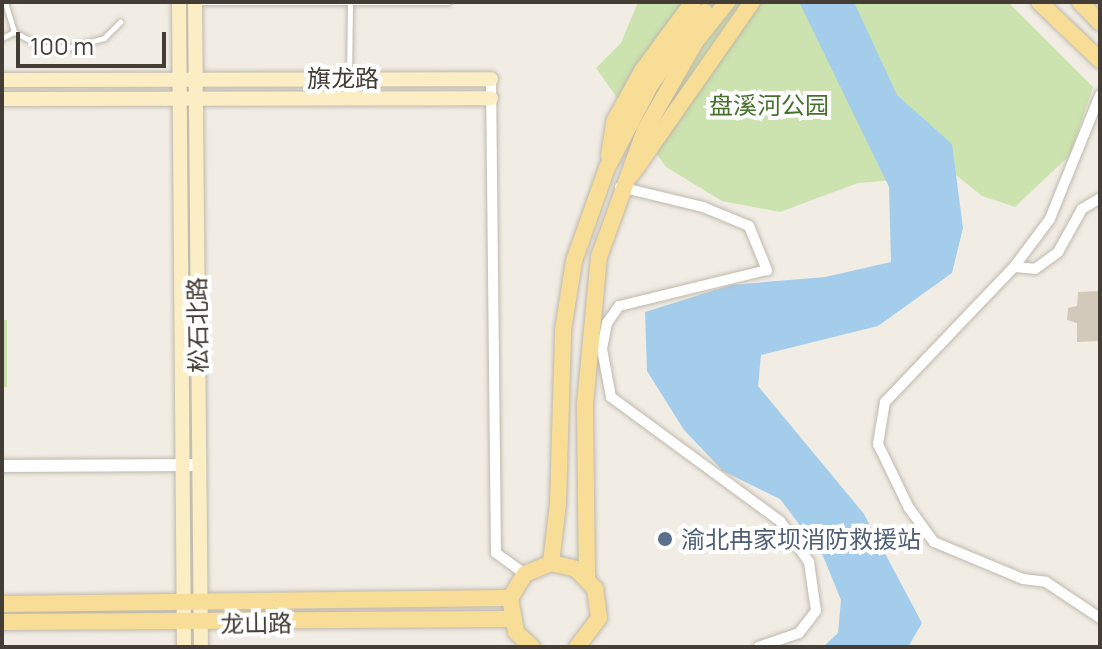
<!DOCTYPE html>
<meta charset="utf-8">
<style>
body{margin:0}
#map{position:relative;width:1102px;height:649px;overflow:hidden;background:#f1ede5;font-family:Manrope,"Noto Sans SC",sans-serif}
div>[style]{position:absolute}
.green>*{inset:0;background:#cce3af}
.water>*{inset:0;background:#a4cdeb}
.building>*{inset:0;background:#d2c9bb}
.roads{filter:drop-shadow(0 0 2px #bfb8ab) drop-shadow(0 0 2px #bfb8ab)}
.service>*{height:5px;margin:-2.5px;padding:0 2.5px;transform-origin:2.5px;border-radius:2.5px;background:#fff}
.minor>*{height:10px;margin:-5px;padding:0 5px;transform-origin:5px;border-radius:5px;background:#fff}
.tertiary>*{height:12px;margin:-6px;padding:0 6px;transform-origin:6px;border-radius:6px;background:#fff}
.secondary>*{height:14px;margin:-7px;padding:0 7px;transform-origin:7px;border-radius:7px;background:#fbeec5}
.primary>*{height:16px;margin:-8px;padding:0 8px;transform-origin:8px;border-radius:8px;background:#f8dd97}
.dots>*{width:22px;height:22px;translate:-50% -50%;box-sizing:border-box;border:4px solid #fff;border-radius:50%}
span{translate:-50% -50%;white-space:nowrap;text-align:center;line-height:1.15;-webkit-text-stroke:8px #fff;paint-order:stroke}
.street-label{font-size:24px;color:#433d35}
.park-label{font-size:24px;color:#46712c}
.service-label{font-size:24px;color:#4e5e75}
.left{translate:0 -50%;text-align:left}
.frame{position:absolute;inset:0;border:4px solid #433d35;pointer-events:none}
.scale{position:absolute;left:16px;top:32px;width:150px;height:36px;box-sizing:border-box;border:4px solid #433d35;border-top:0;padding-left:10px;font-size:24px;line-height:28px;white-space:nowrap;color:#433d35;-webkit-text-stroke:6px #fff;paint-order:stroke}
</style>
<div id="map">
<div class="green">
<div style="clip-path:polygon(638px 2px,1008px 2px,1093px 87px,1070px 155px,1015px 207px,982px 196px,956px 175px,858px 183px,780px 212px,722px 201px,666px 167px,596px 68px,621px 43px)"></div>
<div style="clip-path:polygon(2px 320px,7px 320px,7px 387px,2px 387px)"></div>
</div>
<div class="water">
<div style="clip-path:polygon(799px 2px,854px 2px,897px 95px,952px 144px,963px 228px,952px 273px,878px 326px,761px 355px,758px 386px,864px 514px,922px 623px,908px 647px,823px 647px,838px 633px,841px 600px,823px 556px,780px 499px,723px 471px,684px 430px,647px 371px,645px 312px,731px 285px,825px 277px,891px 262px,889px 187px)"></div>
</div>
<div class="building">
<div style="clip-path:polygon(1100px 291px,1100px 341px,1077px 342px,1077px 323px,1067px 320px,1068px 308px,1077px 306px,1078px 292px)"></div>
</div>
<div class="roads">
<div class="service">
<div style="left:5px;top:2px;width:31px;rotate:73deg"></div>
<div style="left:196px;top:2px;width:252px"></div>
<div style="left:2px;top:38px;width:13px;rotate:-27deg"></div>
<div style="left:14px;top:32px;width:34px;rotate:27deg"></div>
<div style="left:44px;top:47px;width:23px;rotate:2deg"></div>
<div style="left:67px;top:48px;width:38px;rotate:-15deg"></div>
<div style="left:104px;top:38px;width:23px;rotate:-45deg"></div>
<div style="left:349px;top:77px;width:74px;rotate:-89.2deg"></div>
</div>
<div class="minor">
<div style="left:491px;top:79px;width:474px;rotate:89.4deg"></div>
<div style="left:496px;top:553px;width:36px;rotate:36deg"></div>
<div style="left:1100px;top:95px;width:134px;rotate:112deg"></div>
<div style="left:1050px;top:219px;width:60px;rotate:126.9deg"></div>
<div style="left:1014px;top:267px;width:187px;rotate:133.7deg"></div>
<div style="left:885px;top:402px;width:43px;rotate:99.5deg"></div>
<div style="left:878px;top:444px;width:71px;rotate:64.2deg"></div>
<div style="left:909px;top:508px;width:42px;rotate:53.7deg"></div>
<div style="left:934px;top:542px;width:96px;rotate:22.6deg"></div>
<div style="left:1023px;top:579px;width:23px;rotate:7deg"></div>
<div style="left:1046px;top:582px;width:65px;rotate:33.7deg"></div>
<div style="left:620px;top:187px;width:85px;rotate:13.5deg"></div>
<div style="left:703px;top:207px;width:50px;rotate:22.4deg"></div>
<div style="left:749px;top:226px;width:48px;rotate:67.8deg"></div>
<div style="left:767px;top:270px;width:152px;rotate:166.3deg"></div>
<div style="left:619px;top:306px;width:21px;rotate:125deg"></div>
<div style="left:607px;top:323px;width:26px;rotate:101deg"></div>
<div style="left:602px;top:349px;width:49px;rotate:79.4deg"></div>
<div style="left:611px;top:397px;width:210px;rotate:36.3deg"></div>
<div style="left:780px;top:521px;width:50px;rotate:54.7deg"></div>
<div style="left:809px;top:562px;width:49px;rotate:81.9deg"></div>
<div style="left:816px;top:611px;width:28px;rotate:128deg"></div>
<div style="left:799px;top:633px;width:43px;rotate:161.1deg"></div>
<div style="left:1014px;top:267px;width:21px;rotate:5deg"></div>
<div style="left:1035px;top:269px;width:29px;rotate:-36deg"></div>
<div style="left:1058px;top:252px;width:49px;rotate:-60.8deg"></div>
<div style="left:1082px;top:209px;width:21px;rotate:-31deg"></div>
</div>
<div class="tertiary">
<div style="left:2px;top:466px;width:197px;rotate:-0.3deg"></div>
</div>
<div class="secondary">
<div style="left:179px;top:2px;width:645px;rotate:89.56deg"></div>
<div style="left:195px;top:2px;width:645px;rotate:89.47deg"></div>
<div style="left:2px;top:80px;width:489px;rotate:-0.1deg"></div>
<div style="left:2px;top:99px;width:489px;rotate:-0.1deg"></div>
</div>
<div class="primary">
<div style="left:1039px;top:2px;width:84px;rotate:43.6deg"></div>
<div style="left:1080px;top:2px;width:29px;rotate:46deg"></div>
<div style="left:609px;top:156px;width:36px;rotate:-81deg"></div>
<div style="left:615px;top:120px;width:56px;rotate:-61.1deg"></div>
<div style="left:642px;top:71px;width:86px;rotate:-53.5deg"></div>
<div style="left:632px;top:174px;width:210px;rotate:-55.1deg"></div>
<div style="left:551px;top:563px;width:60px;rotate:-83.3deg"></div>
<div style="left:558px;top:503px;width:173px;rotate:-88.3deg"></div>
<div style="left:563px;top:330px;width:70px;rotate:-80.9deg"></div>
<div style="left:574px;top:261px;width:99px;rotate:-70.5deg"></div>
<div style="left:607px;top:168px;width:95px;rotate:-62.4deg"></div>
<div style="left:651px;top:84px;width:90px;rotate:-53.1deg"></div>
<div style="left:587px;top:577px;width:173px;rotate:-90.7deg"></div>
<div style="left:585px;top:404px;width:148px;rotate:-84.6deg"></div>
<div style="left:599px;top:257px;width:135px;rotate:-70.1deg"></div>
<div style="left:645px;top:130px;width:103px;rotate:-60.2deg"></div>
<div style="left:696px;top:41px;width:50px;rotate:-51.5deg"></div>
<div style="left:2px;top:604px;width:508px;rotate:-0.68deg"></div>
<div style="left:2px;top:622px;width:508px;rotate:-0.34deg"></div>
<div style="left:532px;top:647px;width:22px;rotate:-137deg"></div>
<div style="left:516px;top:632px;width:35px;rotate:-100deg"></div>
<div style="left:510px;top:598px;width:28px;rotate:-58deg"></div>
<div style="left:525px;top:574px;width:28px;rotate:-23deg"></div>
<div style="left:551px;top:563px;width:26px;rotate:13deg"></div>
<div style="left:576px;top:569px;width:28px;rotate:46deg"></div>
<div style="left:595px;top:589px;width:29px;rotate:82deg"></div>
<div style="left:599px;top:618px;width:36px;rotate:127deg"></div>
</div>
</div>
<div class="dots">
<div style="left:665px;top:539px;background:#5c6f8a"></div>
</div>
<div class="street-label">
<span style="left:343px;top:78px">旗龙路</span>
<span style="left:197px;top:325px;rotate:-91deg">松石北路</span>
<span style="left:256px;top:623px;rotate:-1deg">龙山路</span>
</div>
<div class="park-label">
<span style="left:769px;top:105px">盘溪河公园</span>
</div>
<div class="service-label">
<span class="left" style="left:681px;top:539px">渝北冉家坝消防救援站</span>
</div>
<div class="frame"></div>
<div class="scale">100 m</div>
</div>
